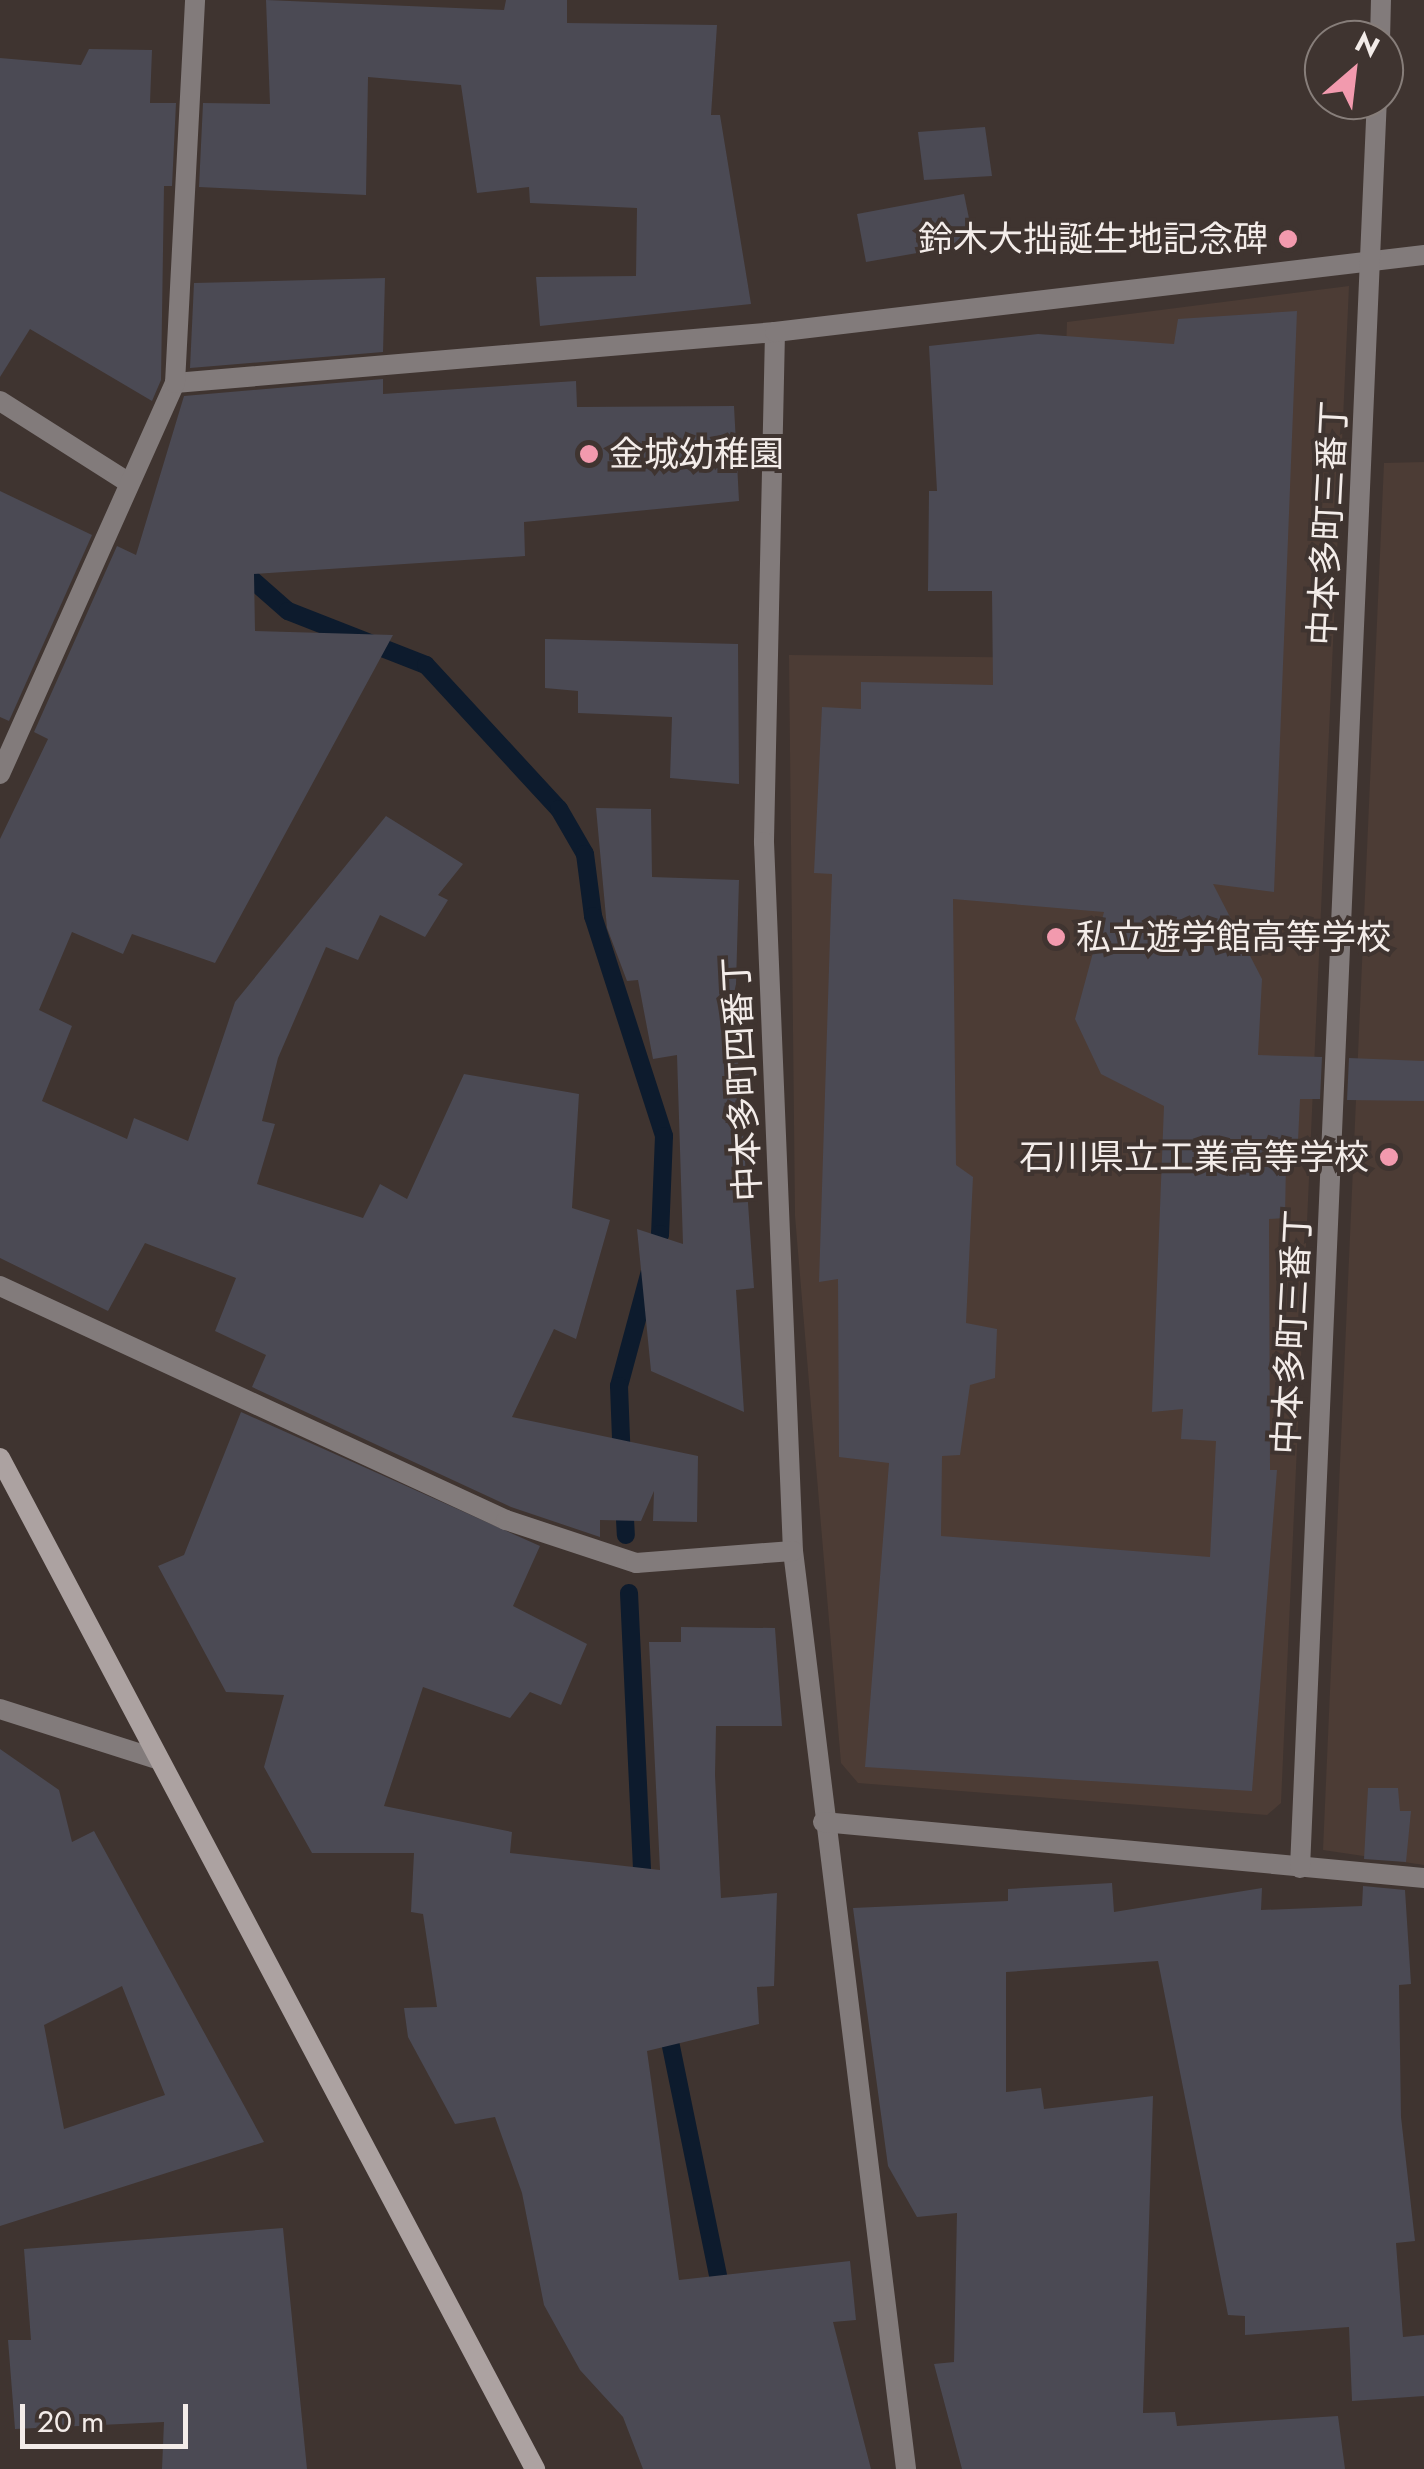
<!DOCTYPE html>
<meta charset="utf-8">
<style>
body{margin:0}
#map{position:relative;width:1424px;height:2469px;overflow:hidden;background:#3f3430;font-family:Jost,"Noto Sans JP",sans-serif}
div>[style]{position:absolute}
.built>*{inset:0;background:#4c3c35}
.stream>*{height:18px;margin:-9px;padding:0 9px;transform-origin:9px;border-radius:9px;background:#0d1b2d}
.building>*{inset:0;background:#4b4a54}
.street>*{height:20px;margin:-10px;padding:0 10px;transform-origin:10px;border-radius:10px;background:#827b7b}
.secondary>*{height:20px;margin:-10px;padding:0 10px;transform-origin:10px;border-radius:10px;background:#aca2a1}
.dots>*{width:28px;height:28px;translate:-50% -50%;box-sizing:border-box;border:5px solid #3f3430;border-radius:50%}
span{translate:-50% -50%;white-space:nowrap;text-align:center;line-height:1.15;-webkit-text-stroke:8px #3f3430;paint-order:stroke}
.poi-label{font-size:35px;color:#f3ece9}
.right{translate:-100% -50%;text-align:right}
.left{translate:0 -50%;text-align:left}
.street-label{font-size:35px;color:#f3ece9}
.north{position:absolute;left:1304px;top:20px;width:100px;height:100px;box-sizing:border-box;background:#3f3430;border:2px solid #877e7a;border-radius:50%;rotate:28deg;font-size:28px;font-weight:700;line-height:40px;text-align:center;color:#f3ece9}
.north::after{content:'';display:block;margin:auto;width:35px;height:45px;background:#f29aae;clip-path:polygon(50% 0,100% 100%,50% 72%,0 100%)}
.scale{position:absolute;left:20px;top:2404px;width:168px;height:45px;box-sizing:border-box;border:5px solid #f3ece9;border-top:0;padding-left:12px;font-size:30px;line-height:35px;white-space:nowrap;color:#f3ece9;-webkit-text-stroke:8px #3f3430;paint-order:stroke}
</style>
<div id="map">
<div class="built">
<div style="clip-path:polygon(1349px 286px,1281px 1803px,1267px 1815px,858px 1783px,841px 1763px,795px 1216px,789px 655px,1055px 658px,1067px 322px)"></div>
<div style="clip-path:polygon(1424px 462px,1424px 1865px,1323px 1850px,1384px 463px)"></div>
</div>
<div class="stream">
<div style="left:239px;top:568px;width:65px;rotate:41.3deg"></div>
<div style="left:288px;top:611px;width:148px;rotate:21.4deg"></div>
<div style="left:426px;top:665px;width:196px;rotate:47.3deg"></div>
<div style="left:559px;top:809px;width:52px;rotate:60deg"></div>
<div style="left:585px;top:854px;width:63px;rotate:82.6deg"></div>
<div style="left:593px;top:916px;width:231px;rotate:72.1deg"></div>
<div style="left:664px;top:1136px;width:98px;rotate:92.3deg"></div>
<div style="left:660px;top:1234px;width:157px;rotate:105.1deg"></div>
<div style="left:619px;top:1386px;width:78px;rotate:87.8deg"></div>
<div style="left:624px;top:1500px;width:35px;rotate:87deg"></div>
<div style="left:629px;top:1593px;width:295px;rotate:87.3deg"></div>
<div style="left:666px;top:2022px;width:279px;rotate:78.4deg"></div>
</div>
<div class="building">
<div style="clip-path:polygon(266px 0,504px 10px,506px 0,567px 0,567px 23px,717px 25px,711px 115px,720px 115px,751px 304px,540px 326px,536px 277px,636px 276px,637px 208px,530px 203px,529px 187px,477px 193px,461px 85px,368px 77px,366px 195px,199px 187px,203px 103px,270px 104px)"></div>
<div style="clip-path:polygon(89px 49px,152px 50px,150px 103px,176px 103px,172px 186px,164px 186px,161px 380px,152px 401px,30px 329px,0 377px,0 58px,81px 65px)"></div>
<div style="clip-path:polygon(985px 127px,992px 176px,924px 180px,918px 132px)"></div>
<div style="clip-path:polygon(964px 194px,974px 243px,866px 262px,857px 214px)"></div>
<div style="clip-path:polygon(385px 278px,383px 352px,190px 368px,194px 283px)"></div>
<div style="clip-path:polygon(evenodd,1297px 311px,1274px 892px,1213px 884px,1262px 979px,1258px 1055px,1322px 1057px,1320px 1099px,1300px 1099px,1297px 1162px,1286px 1162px,1285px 1218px,1269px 1219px,1270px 1470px,1277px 1470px,1252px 1791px,865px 1767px,889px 1463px,839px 1457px,838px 1279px,819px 1282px,832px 874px,814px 873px,822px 707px,861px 709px,861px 682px,993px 685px,992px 591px,928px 591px,929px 491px,937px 491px,929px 346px,1038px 334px,1174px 344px,1178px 319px,1297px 311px,953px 899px,1104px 912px,1075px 1019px,1101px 1074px,1164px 1106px,1152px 1412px,1183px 1409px,1181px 1439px,1216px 1441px,1210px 1557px,941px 1536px,942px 1456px,960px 1455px,970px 1385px,995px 1378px,997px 1329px,966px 1323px,973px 1177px,956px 1165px,953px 899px)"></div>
<div style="clip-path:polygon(383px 379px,383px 394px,576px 381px,577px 407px,734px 406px,739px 501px,524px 522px,525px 556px,254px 574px,255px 631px,393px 635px,215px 963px,132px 934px,123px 954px,72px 932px,39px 1010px,72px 1026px,42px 1101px,127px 1139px,134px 1118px,188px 1141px,235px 1002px,386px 816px,463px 864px,438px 895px,448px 900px,425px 937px,380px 915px,358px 960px,326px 947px,278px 1058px,262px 1121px,275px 1124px,257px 1184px,363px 1218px,380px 1184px,407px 1199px,464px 1074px,579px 1094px,572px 1208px,610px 1220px,576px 1339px,554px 1329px,512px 1417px,698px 1456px,697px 1522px,653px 1521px,654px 1491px,641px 1521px,600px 1520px,600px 1537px,511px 1507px,252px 1387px,266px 1355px,215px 1331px,236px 1278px,145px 1243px,108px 1311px,0 1258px,0 839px,48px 739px,34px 732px,117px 546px,136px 555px,184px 396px)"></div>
<div style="clip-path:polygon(0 491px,92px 535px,9px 721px,0 717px)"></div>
<div style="clip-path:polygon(545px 639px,738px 644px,739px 784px,670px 778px,672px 717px,578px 713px,578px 691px,545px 688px)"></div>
<div style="clip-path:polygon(596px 808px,651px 809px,652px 877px,739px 880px,735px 1019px,754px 1288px,736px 1290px,744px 1412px,651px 1371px,637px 1229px,683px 1244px,677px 1055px,653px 1059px,638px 980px,627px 981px,607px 928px)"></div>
<div style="clip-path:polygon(1349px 1058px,1424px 1061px,1424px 1101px,1347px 1100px)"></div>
<div style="clip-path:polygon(241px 1412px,540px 1546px,513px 1606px,587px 1644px,561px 1705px,530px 1692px,510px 1718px,423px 1687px,384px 1806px,512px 1832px,510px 1853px,660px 1870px,649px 1642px,681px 1642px,681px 1627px,775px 1628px,782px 1726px,716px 1726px,715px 1775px,721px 1898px,777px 1893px,774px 1986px,757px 1987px,759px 2024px,647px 2051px,679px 2280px,850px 2261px,856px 2320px,833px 2322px,871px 2469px,643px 2469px,623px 2417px,580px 2370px,544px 2305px,522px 2193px,495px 2117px,455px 2124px,408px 2037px,404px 2008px,437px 2007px,423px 1914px,411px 1912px,414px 1853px,312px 1853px,264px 1767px,284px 1695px,226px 1692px,158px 1566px,184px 1555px)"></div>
<div style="clip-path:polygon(evenodd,0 1749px,59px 1790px,72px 1842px,94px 1831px,264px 2142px,0 2226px,0 1749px,122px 1986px,165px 2095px,64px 2129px,44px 2025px,122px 1986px)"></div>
<div style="clip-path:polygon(1368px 1788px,1398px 1788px,1400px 1811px,1411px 1811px,1406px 1862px,1364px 1859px)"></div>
<div style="clip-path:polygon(1112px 1883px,1114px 1912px,1262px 1888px,1261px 1910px,1362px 1906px,1363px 1886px,1405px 1890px,1411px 1984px,1399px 1985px,1401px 2117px,1415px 2241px,1396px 2243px,1403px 2337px,1424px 2335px,1424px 2396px,1352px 2401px,1349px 2327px,1245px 2335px,1245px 2316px,1228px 2315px,1158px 1961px,1006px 1972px,1006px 2092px,1041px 2088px,1044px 2109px,1153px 2096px,1143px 2413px,1175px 2412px,1177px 2426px,1338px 2416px,1345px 2469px,962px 2469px,934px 2364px,954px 2362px,957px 2213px,917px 2217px,888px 2166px,853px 1908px,1008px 1901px,1008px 1889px)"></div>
<div style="clip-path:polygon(283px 2228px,307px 2469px,162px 2469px,164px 2422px,15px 2429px,8px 2340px,31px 2340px,24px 2249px)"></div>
</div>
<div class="street">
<div style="left:1380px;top:40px;width:40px;rotate:-88.6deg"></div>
<div style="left:775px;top:332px;width:510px;rotate:91.24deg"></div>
<div style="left:764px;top:842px;width:710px;rotate:87.66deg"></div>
<div style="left:793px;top:1551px;width:925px;rotate:82.98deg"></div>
<div style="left:175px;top:383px;width:602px;rotate:-4.86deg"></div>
<div style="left:775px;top:332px;width:654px;rotate:-6.77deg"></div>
<div style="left:0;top:401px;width:153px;rotate:32.4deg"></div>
<div style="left:0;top:774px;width:428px;rotate:-65.9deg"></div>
<div style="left:175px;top:383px;width:384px;rotate:-87deg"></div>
<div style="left:0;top:1286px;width:557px;rotate:24.82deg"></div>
<div style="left:506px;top:1520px;width:137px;rotate:18.3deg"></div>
<div style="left:636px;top:1563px;width:157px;rotate:-4.4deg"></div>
<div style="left:0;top:1709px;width:162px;rotate:17.7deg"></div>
<div style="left:823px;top:1822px;width:604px;rotate:5.32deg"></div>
<div style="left:1300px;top:1868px;width:1770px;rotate:-87.51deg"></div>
</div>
<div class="secondary">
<div style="left:0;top:1458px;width:1144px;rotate:62.11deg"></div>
</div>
<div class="dots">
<div style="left:1288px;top:239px;background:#f29aae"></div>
<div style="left:589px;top:454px;background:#f29aae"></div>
<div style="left:1056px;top:937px;background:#f29aae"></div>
<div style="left:1389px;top:1157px;background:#f29aae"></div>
</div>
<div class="poi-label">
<span class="right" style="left:1268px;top:239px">鈴木大拙誕生地記念碑</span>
<span class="left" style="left:609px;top:454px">金城幼稚園</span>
<span class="left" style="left:1076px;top:937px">私立遊学館高等学校</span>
<span class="right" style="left:1369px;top:1157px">石川県立工業高等学校</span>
</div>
<div class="street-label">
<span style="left:1328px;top:523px;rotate:-87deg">中本多町三番丁</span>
<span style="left:742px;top:1079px;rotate:-93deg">中本多町四番丁</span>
<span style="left:1292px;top:1332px;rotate:-87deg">中本多町三番丁</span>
</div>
<div class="north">N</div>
<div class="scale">20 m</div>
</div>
